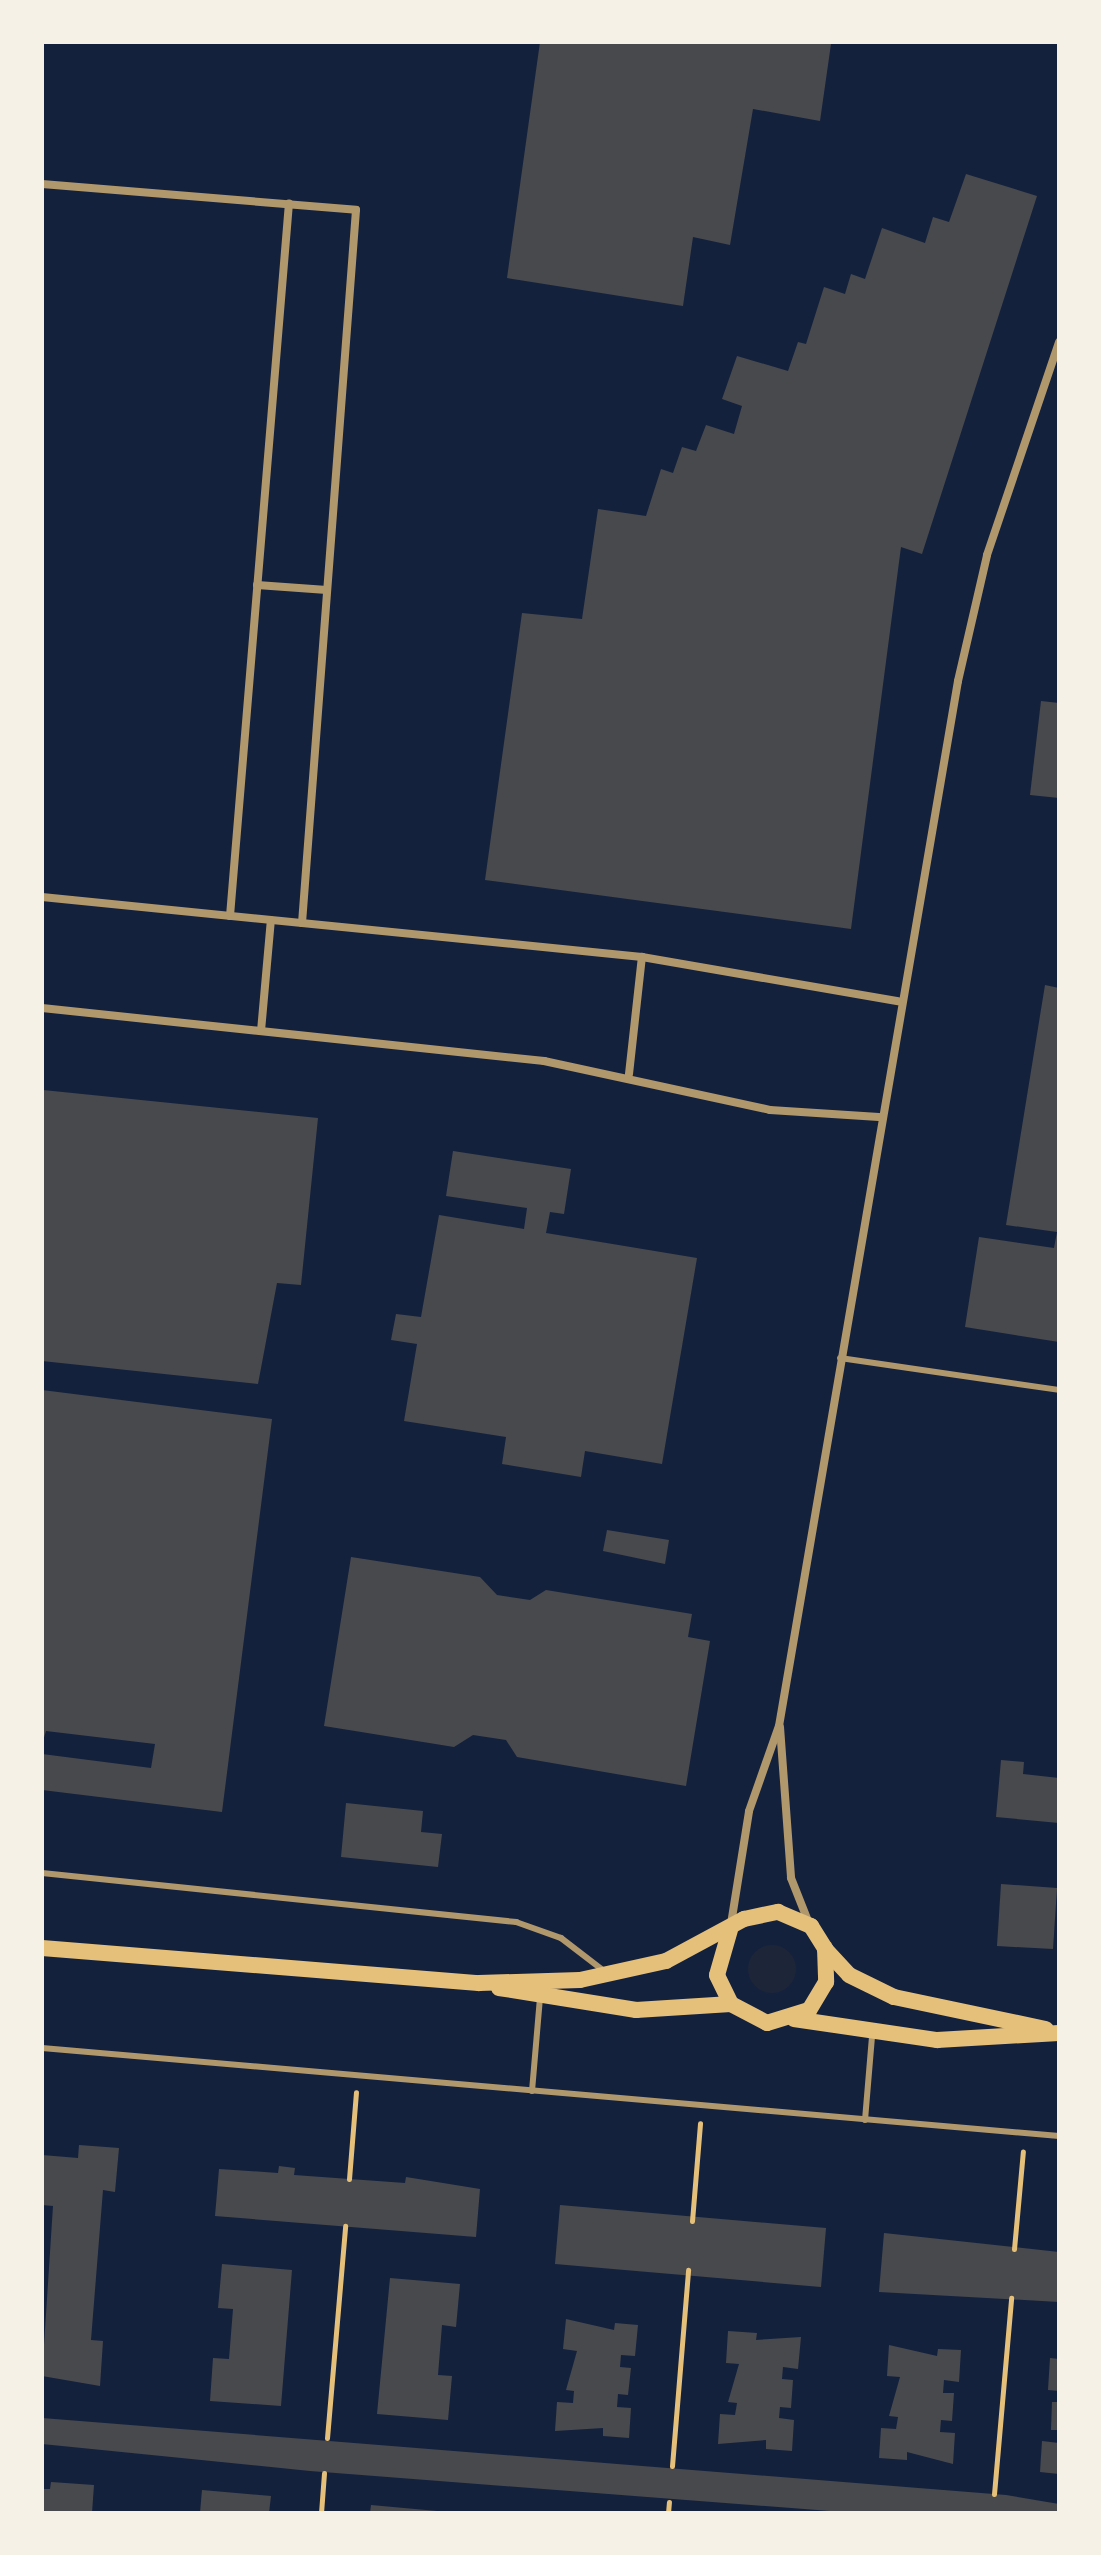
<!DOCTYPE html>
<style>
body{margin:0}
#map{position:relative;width:1101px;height:2555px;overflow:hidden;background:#14213d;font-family:Ubuntu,sans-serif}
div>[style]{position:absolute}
.green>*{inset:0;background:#1d2539}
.round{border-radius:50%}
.building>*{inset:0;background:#48494c}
.path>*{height:5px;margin:-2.5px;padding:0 2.5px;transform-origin:2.5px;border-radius:2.5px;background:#e5c07b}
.service>*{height:6px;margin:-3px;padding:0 3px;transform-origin:3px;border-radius:3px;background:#b1986c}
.minor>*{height:8px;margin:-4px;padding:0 4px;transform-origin:4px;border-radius:4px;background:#b1986c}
.secondary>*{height:16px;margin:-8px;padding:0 8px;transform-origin:8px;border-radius:8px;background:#e5c07b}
span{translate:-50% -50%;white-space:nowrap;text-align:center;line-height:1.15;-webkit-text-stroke:6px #f6f1e7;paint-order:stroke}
.frame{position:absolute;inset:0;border:44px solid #f6f1e7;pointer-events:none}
</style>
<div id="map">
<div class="green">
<div class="round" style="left:748px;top:1945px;width:48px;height:48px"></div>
</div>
<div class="building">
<div style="clip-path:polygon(540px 42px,831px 44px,820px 121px,753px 109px,730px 245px,693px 237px,683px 306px,507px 278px)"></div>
<div style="clip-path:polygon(966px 174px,1037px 196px,922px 554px,901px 547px,851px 929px,485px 880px,522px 613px,582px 619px,598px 509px,646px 516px,661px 469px,673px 473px,682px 447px,696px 451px,706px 425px,734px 434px,742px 406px,722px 399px,737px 356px,788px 371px,798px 342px,806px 344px,824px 287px,845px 294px,851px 274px,865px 279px,882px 228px,925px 243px,933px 217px,949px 222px)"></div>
<div style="clip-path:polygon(1041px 701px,1059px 703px,1059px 798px,1030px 795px)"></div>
<div style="clip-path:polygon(1045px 985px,1059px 988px,1059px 1342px,965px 1327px,979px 1237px,1054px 1248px,1057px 1232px,1006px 1225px)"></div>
<div style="clip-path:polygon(43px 1090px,318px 1118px,301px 1285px,277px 1283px,258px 1384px,42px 1361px)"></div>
<div style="clip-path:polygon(453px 1151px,571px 1169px,564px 1214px,550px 1212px,546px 1233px,697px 1258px,662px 1464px,585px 1451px,581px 1477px,502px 1464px,506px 1437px,404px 1421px,417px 1344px,391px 1340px,396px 1314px,421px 1317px,439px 1215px,524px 1229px,527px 1208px,446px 1196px)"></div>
<div style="clip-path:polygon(42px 1390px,272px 1419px,222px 1812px,42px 1790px,42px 1754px,151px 1768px,155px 1744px,46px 1731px,42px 1744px)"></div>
<div style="clip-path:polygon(607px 1530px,669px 1540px,665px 1564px,603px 1551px)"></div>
<div style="clip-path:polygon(351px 1557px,480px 1577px,497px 1595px,530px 1600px,546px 1590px,692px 1614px,688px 1637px,710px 1641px,686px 1786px,517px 1757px,506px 1740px,473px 1735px,454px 1747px,324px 1726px)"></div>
<div style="clip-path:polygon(1001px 1760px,1024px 1762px,1023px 1774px,1059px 1778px,1059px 1823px,996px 1817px)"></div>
<div style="clip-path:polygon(346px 1803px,423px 1811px,421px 1832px,442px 1834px,438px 1867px,341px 1857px)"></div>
<div style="clip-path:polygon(1001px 1884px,1057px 1888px,1053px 1949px,997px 1946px)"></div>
<div style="clip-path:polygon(79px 2145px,119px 2148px,115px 2192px,103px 2190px,91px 2340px,103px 2341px,100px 2386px,42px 2376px,53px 2206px,42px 2205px,42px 2155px,78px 2158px)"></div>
<div style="clip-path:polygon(279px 2166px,295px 2168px,294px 2175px,405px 2183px,406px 2177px,480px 2189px,476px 2237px,215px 2216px,219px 2169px,278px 2173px)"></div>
<div style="clip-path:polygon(560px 2205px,826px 2228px,821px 2287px,555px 2264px)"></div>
<div style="clip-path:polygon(884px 2233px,1059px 2252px,1059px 2302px,879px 2292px)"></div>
<div style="clip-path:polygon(222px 2264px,292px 2270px,281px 2406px,210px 2401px,213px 2358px,229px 2359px,233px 2309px,218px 2308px)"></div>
<div style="clip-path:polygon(390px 2278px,460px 2284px,456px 2327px,442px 2325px,438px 2375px,452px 2376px,448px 2420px,377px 2414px)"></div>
<div style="clip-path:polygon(566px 2319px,614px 2330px,615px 2323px,638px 2325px,635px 2356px,621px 2355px,620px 2367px,631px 2368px,628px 2395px,618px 2394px,617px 2407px,631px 2408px,629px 2438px,603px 2436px,603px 2428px,555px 2431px,557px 2402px,573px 2403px,574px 2391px,566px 2390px,577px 2351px,563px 2349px)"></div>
<div style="clip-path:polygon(728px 2331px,757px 2333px,756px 2340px,801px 2337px,798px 2369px,783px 2367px,782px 2379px,793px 2380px,791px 2408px,780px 2407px,779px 2418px,794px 2420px,792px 2451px,766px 2449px,766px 2440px,718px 2444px,720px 2414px,735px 2415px,737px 2403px,728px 2402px,739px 2364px,726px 2363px)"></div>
<div style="clip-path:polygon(889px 2345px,937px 2356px,938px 2349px,961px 2350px,959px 2382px,944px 2380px,943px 2393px,954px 2393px,952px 2421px,941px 2420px,940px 2432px,955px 2433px,953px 2464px,907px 2452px,907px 2460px,879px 2458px,881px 2428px,896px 2429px,898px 2417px,889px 2416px,900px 2377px,887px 2376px)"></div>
<div style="clip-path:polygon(1050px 2358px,1059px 2359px,1059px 2391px,1048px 2390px)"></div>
<div style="clip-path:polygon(1052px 2402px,1059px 2402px,1059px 2430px,1051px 2430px)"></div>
<div style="clip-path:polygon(42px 2418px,1006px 2495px,1059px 2504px,1059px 2513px,856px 2513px,310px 2471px,42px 2444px)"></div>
<div style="clip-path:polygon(1042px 2441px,1059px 2443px,1059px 2474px,1040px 2472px)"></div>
<div style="clip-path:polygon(51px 2482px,94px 2485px,92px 2513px,42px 2513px,42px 2489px,50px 2489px)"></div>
<div style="clip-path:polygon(202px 2490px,271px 2496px,269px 2513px,200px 2513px)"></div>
<div style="clip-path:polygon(371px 2505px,437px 2511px,436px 2513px,370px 2513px)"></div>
</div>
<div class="path">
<div style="left:349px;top:2179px;width:87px;rotate:-85.4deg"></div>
<div style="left:692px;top:2221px;width:98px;rotate:-85.3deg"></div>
<div style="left:1014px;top:2249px;width:98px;rotate:-84.8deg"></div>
<div style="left:327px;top:2438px;width:213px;rotate:-85.1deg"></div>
<div style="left:672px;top:2466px;width:197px;rotate:-85.3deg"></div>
<div style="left:994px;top:2494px;width:197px;rotate:-85deg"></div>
<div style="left:321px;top:2513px;width:40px;rotate:-85.7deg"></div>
<div style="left:668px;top:2513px;width:11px;rotate:-85deg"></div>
</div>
<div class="service">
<div style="left:840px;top:1358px;width:221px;rotate:8.3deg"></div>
<div style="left:42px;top:1873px;width:477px;rotate:5.9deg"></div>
<div style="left:516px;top:1922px;width:48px;rotate:19.6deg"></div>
<div style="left:561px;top:1938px;width:54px;rotate:37.5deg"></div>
<div style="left:42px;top:2048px;width:1021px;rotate:4.95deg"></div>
<div style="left:532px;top:2091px;width:93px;rotate:-85.1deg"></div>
<div style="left:865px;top:2120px;width:84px;rotate:-85.2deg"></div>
</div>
<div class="minor">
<div style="left:42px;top:184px;width:315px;rotate:4.7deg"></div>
<div style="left:356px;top:210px;width:715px;rotate:94.33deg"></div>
<div style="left:257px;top:585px;width:70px;rotate:4.1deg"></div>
<div style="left:42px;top:897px;width:603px;rotate:5.71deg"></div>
<div style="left:642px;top:957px;width:260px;rotate:9.8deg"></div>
<div style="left:230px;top:916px;width:715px;rotate:-85.27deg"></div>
<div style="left:42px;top:1008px;width:505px;rotate:6.03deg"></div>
<div style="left:544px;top:1061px;width:231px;rotate:12.2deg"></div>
<div style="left:770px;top:1110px;width:109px;rotate:3.7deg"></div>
<div style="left:261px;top:1031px;width:111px;rotate:-84.9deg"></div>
<div style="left:629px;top:1074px;width:118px;rotate:-83.7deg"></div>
<div style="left:780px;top:1727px;width:151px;rotate:85.8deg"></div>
<div style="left:791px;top:1878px;width:46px;rotate:68.4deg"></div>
<div style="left:731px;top:1924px;width:114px;rotate:-80.9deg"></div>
<div style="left:749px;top:1811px;width:90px;rotate:-70.6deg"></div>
<div style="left:779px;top:1726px;width:1060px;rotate:-80.28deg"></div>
<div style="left:958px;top:681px;width:129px;rotate:-77deg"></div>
<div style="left:987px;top:555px;width:225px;rotate:-71.3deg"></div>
</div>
<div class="secondary">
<div style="left:42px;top:1948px;width:438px;rotate:4.6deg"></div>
<div style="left:479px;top:1983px;width:101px;rotate:-1.7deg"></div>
<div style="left:580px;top:1980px;width:88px;rotate:-12.5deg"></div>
<div style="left:666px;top:1961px;width:89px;rotate:-28.3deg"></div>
<div style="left:744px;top:1919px;width:35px;rotate:-12deg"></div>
<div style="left:778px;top:1912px;width:36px;rotate:23deg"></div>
<div style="left:811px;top:1926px;width:26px;rotate:58deg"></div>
<div style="left:825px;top:1948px;width:34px;rotate:88deg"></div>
<div style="left:826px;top:1982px;width:33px;rotate:121deg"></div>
<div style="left:809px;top:2010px;width:44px;rotate:162.8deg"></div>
<div style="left:767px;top:2023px;width:41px;rotate:-152.2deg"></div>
<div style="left:731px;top:2004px;width:32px;rotate:-116deg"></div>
<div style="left:717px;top:1975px;width:47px;rotate:-73.9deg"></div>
<div style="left:825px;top:1949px;width:35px;rotate:47deg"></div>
<div style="left:849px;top:1975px;width:50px;rotate:26.1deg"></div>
<div style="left:894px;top:1997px;width:155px;rotate:11.9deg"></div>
<div style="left:499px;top:1988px;width:139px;rotate:9.1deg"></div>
<div style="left:636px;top:2010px;width:95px;rotate:-3.6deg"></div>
<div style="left:794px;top:2019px;width:145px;rotate:8.4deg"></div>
<div style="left:937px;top:2040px;width:122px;rotate:-3.3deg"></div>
</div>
<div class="frame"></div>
</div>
